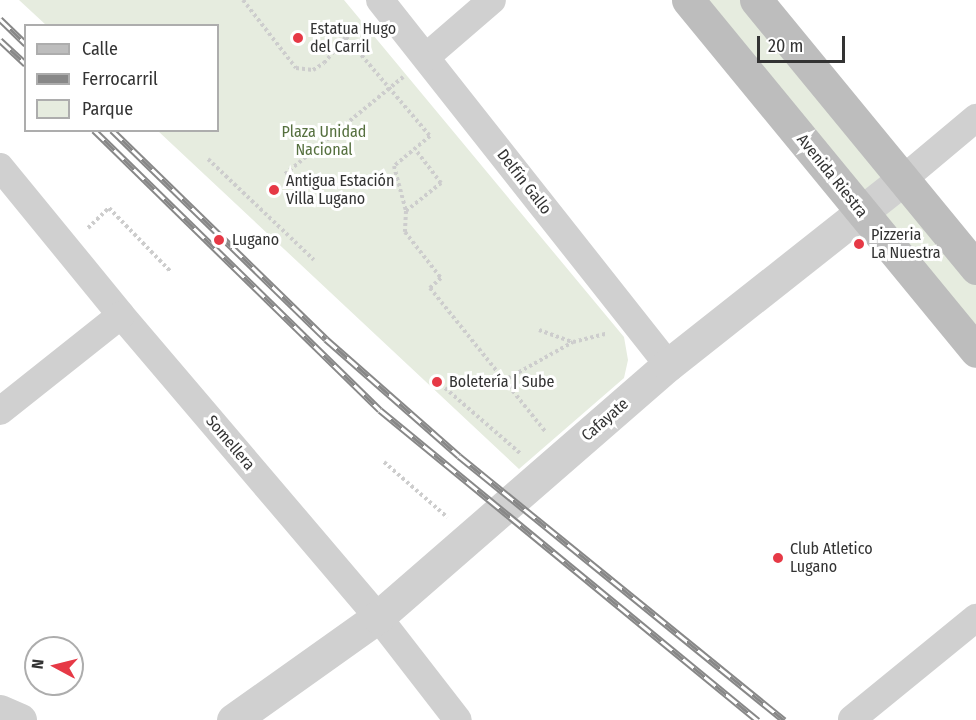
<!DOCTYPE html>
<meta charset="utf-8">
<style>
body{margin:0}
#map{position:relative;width:976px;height:720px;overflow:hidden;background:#fff;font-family:"Fira Sans Condensed",sans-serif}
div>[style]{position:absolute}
.green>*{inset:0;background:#e6ecdf}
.path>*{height:4px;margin-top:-2px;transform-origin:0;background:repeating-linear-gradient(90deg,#cdcdcd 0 3px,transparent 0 6px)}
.minor>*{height:28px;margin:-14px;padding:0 14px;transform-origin:14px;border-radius:14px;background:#d0d0d0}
.tertiary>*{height:33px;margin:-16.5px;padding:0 16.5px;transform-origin:16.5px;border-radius:16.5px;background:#d0d0d0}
.secondary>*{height:33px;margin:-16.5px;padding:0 16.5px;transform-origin:16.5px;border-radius:16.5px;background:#bdbdbd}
.rail>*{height:7px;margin-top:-3.5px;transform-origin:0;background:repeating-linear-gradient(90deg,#fff 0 14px,#888 0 28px);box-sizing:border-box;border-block:2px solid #888}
.dots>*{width:16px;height:16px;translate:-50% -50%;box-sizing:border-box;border:3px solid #fff;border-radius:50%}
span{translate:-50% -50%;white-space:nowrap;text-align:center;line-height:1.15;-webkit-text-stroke:6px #fff;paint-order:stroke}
.poi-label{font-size:16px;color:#333}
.left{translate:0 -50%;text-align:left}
.park-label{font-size:16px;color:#56703f}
.street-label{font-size:16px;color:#333}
.legend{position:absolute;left:24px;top:24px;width:195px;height:108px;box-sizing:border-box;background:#fff;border:2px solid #adadad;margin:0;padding:8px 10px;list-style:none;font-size:18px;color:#333}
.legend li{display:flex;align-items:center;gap:12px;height:30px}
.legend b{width:30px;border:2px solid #adadad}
.north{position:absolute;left:24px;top:636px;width:60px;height:60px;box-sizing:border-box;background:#fff;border:2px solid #adadad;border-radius:50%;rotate:277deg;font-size:16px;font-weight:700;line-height:24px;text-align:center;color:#333}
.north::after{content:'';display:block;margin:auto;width:21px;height:27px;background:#e63946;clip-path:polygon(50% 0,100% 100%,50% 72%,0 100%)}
.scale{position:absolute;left:757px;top:36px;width:88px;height:27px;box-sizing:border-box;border:3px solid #333;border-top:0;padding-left:8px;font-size:18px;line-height:21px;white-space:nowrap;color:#333;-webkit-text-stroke:4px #fff;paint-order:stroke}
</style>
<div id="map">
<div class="green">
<div style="clip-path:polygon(19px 0,344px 0,624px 337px,628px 360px,624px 378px,519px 469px,158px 131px,218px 130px,218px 26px,46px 25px)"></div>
<div style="clip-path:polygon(688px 0,756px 0,976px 268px,976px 351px)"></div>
</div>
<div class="path">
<div style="left:243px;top:0;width:86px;rotate:52.1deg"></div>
<div style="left:296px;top:68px;width:17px;rotate:7deg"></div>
<div style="left:313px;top:70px;width:13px;rotate:-32deg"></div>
<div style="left:324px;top:63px;width:34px;rotate:-50deg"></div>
<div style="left:346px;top:37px;width:130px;rotate:49.7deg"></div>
<div style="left:430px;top:136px;width:47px;rotate:140.2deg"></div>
<div style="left:394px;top:166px;width:47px;rotate:75.1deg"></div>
<div style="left:406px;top:211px;width:21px;rotate:93deg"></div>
<div style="left:405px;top:232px;width:58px;rotate:52deg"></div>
<div style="left:441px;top:278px;width:15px;rotate:138deg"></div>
<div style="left:430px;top:288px;width:184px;rotate:51.2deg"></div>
<div style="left:208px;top:159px;width:146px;rotate:43.6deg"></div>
<div style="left:285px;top:174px;width:153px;rotate:-39.4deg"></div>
<div style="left:406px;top:211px;width:45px;rotate:-38.7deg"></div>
<div style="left:441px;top:183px;width:43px;rotate:-127.4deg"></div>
<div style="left:88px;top:228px;width:29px;rotate:-44deg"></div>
<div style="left:109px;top:208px;width:88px;rotate:45.9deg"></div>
<div style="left:539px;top:330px;width:35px;rotate:20deg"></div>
<div style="left:503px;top:381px;width:80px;rotate:-29.1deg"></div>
<div style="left:573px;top:342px;width:34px;rotate:-14deg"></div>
<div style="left:445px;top:388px;width:101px;rotate:41deg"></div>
<div style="left:384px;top:462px;width:84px;rotate:41.1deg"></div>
</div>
<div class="minor">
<div style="left:380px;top:0;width:465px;rotate:51.7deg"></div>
<div style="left:426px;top:57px;width:87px;rotate:-40.8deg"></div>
<div style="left:0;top:167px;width:191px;rotate:50.7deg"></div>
<div style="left:121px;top:315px;width:397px;rotate:49.6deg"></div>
<div style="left:378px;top:617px;width:130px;rotate:52.2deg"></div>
<div style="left:902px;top:180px;width:97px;rotate:-40deg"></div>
<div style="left:0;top:411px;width:154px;rotate:-38.4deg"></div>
<div style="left:852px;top:719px;width:160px;rotate:-39.2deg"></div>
</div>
<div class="tertiary">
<div style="left:0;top:711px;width:22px;rotate:24deg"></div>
<div style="left:233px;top:720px;width:178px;rotate:-35.4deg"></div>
<div style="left:378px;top:617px;width:384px;rotate:-41deg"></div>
<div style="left:668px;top:365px;width:298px;rotate:-38.3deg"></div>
</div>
<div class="secondary">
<div style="left:688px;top:0;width:454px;rotate:50.6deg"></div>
<div style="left:756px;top:0;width:347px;rotate:50.6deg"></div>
</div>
<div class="rail">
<div style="left:0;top:19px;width:36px;rotate:44deg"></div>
<div style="left:0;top:40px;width:35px;rotate:43deg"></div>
<div style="left:94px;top:130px;width:400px;rotate:44.4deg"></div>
<div style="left:380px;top:410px;width:489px;rotate:39.4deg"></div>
<div style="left:112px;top:130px;width:299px;rotate:44.3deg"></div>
<div style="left:326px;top:339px;width:177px;rotate:41.3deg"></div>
<div style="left:459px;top:456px;width:419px;rotate:39.1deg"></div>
</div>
<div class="dots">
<div style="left:298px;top:38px;background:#e63946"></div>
<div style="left:274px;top:190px;background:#e63946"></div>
<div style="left:219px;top:240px;background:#e63946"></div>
<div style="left:859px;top:244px;background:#e63946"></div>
<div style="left:437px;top:382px;background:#e63946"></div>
<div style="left:778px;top:558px;background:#e63946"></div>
</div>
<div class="poi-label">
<span class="left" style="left:310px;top:38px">Estatua Hugo<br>del Carril</span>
<span class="left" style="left:286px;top:190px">Antigua Estación<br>Villa Lugano</span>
<span class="left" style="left:871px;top:244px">Pizzeria<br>La Nuestra</span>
<span class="left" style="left:232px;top:240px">Lugano</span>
<span class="left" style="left:449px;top:382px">Boletería | Sube</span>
<span class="left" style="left:790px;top:558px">Club Atletico<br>Lugano</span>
</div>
<div class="park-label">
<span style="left:324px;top:141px">Plaza Unidad<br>Nacional</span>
</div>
<div class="street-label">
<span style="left:832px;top:176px;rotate:51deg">Avenida Riestra</span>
<span style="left:524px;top:182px;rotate:52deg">Delfín Gallo</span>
<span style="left:605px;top:420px;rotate:-41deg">Cafayate</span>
<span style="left:230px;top:443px;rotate:50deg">Somellera</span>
</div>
<ul class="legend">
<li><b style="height:8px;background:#bdbdbd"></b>Calle</li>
<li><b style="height:8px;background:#888"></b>Ferrocarril</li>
<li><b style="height:16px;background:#e6ecdf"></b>Parque</li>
</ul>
<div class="north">N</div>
<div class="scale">20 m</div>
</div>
